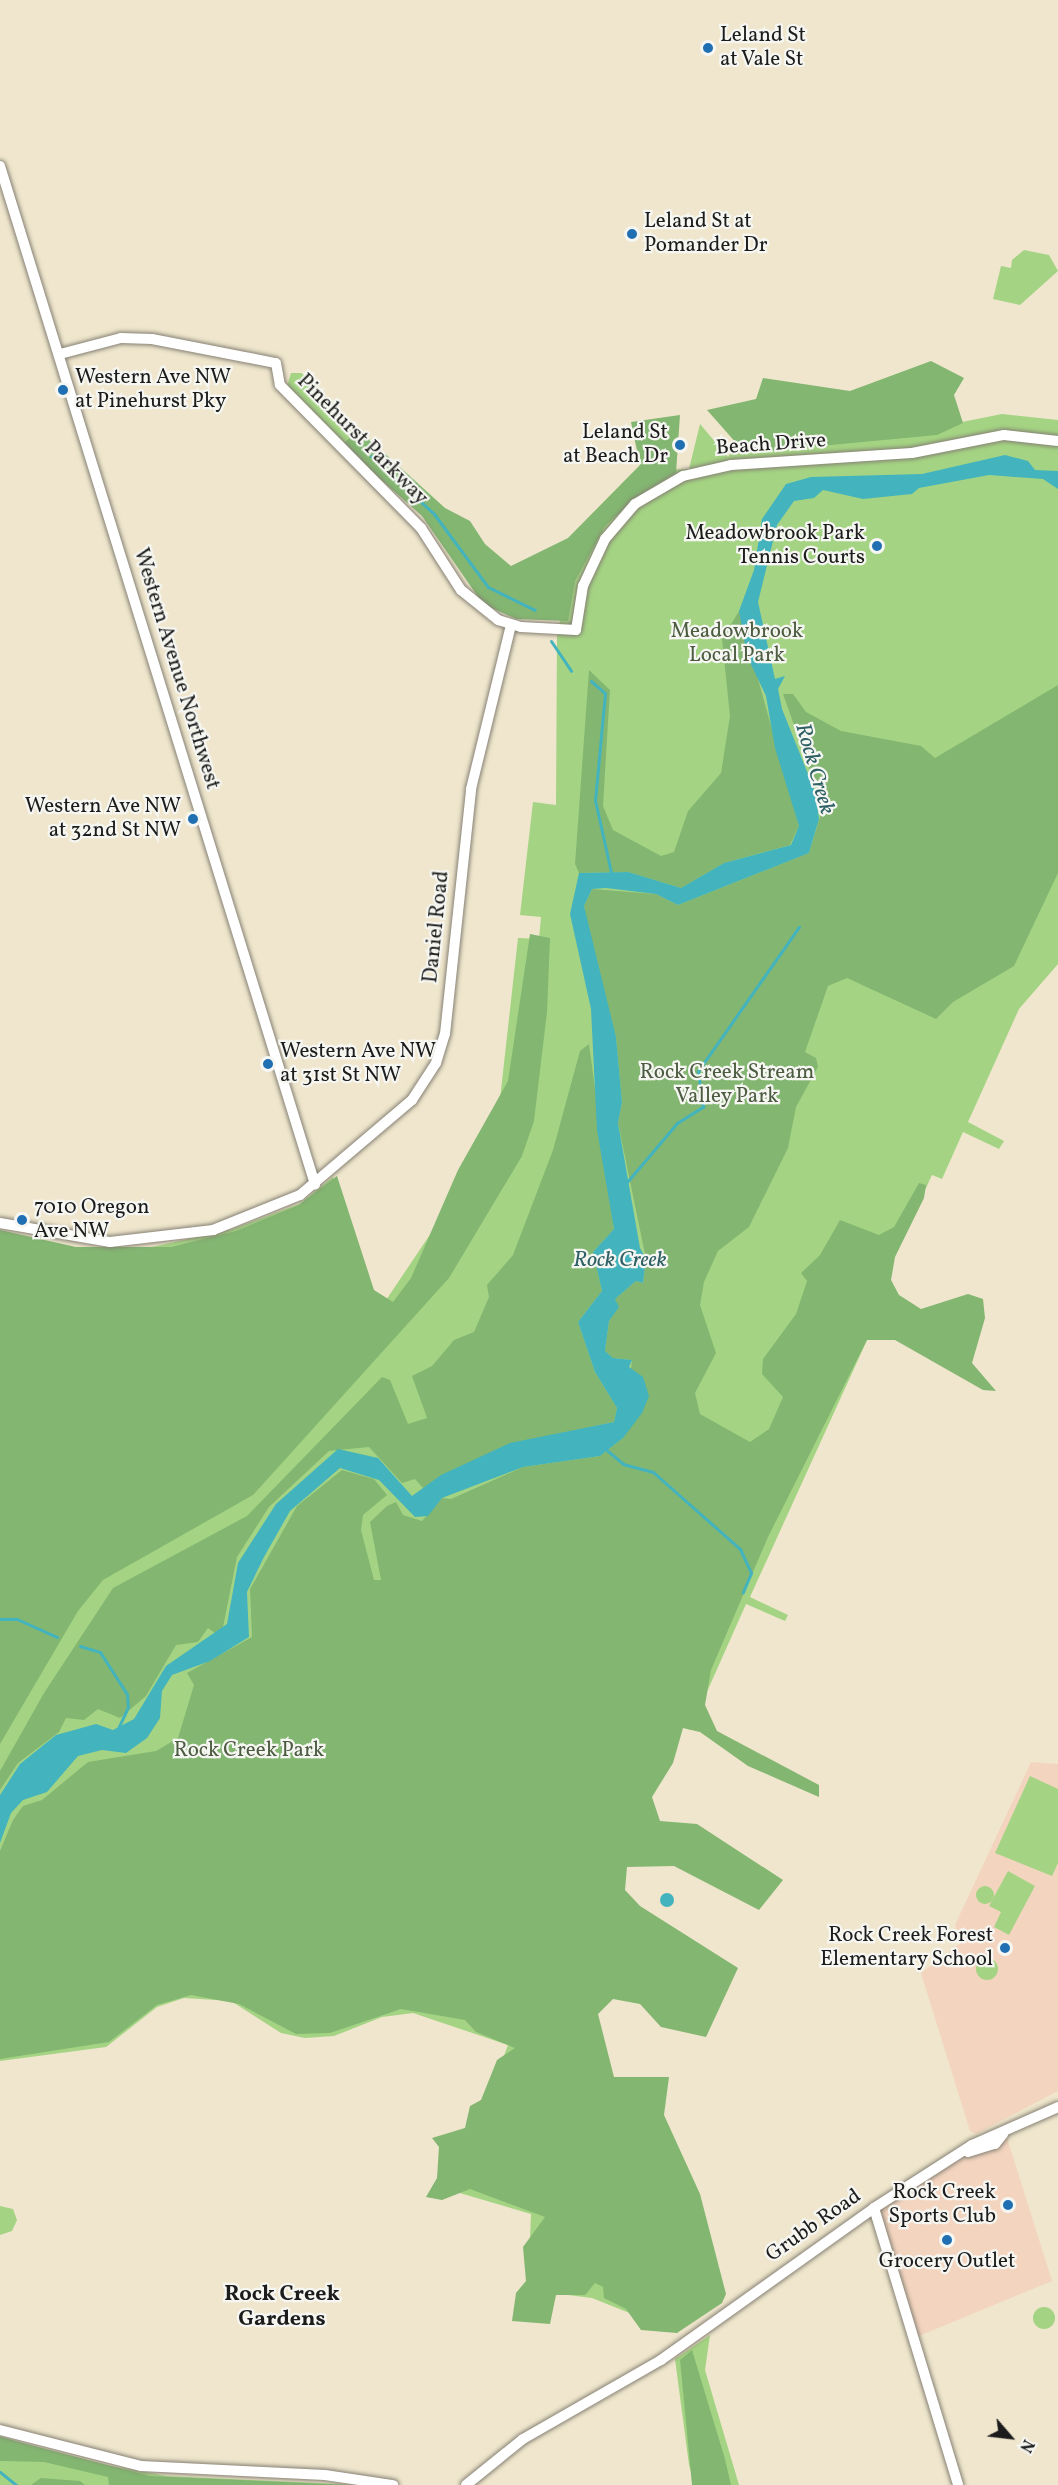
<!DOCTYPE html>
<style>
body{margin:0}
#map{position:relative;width:1058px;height:2485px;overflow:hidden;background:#efe6cd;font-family:Vollkorn,serif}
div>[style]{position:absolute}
.built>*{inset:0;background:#f3d4bf}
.green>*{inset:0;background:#a4d483}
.round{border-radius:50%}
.forest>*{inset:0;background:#83b671}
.water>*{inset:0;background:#43b3be}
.stream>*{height:3px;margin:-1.5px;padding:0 1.5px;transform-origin:1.5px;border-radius:1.5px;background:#43b3be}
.roads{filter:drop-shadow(0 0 2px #868174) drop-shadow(0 0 2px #868174)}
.secondary>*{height:10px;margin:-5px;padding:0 5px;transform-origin:5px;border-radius:5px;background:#fff}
.dots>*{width:16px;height:16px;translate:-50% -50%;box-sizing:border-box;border:3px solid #f6f6f2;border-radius:50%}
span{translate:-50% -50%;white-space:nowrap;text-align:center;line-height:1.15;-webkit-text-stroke:4.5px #f6f6f2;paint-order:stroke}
.poi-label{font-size:21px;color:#1c1c1c}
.left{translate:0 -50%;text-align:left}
.right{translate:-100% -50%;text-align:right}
.street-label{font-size:21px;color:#1c1c1c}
.park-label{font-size:21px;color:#4c5c40}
.water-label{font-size:22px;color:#2e6065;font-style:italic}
.neighbourhood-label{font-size:22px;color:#1c1c1c;font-weight:700}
.north{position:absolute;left:980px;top:2407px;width:60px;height:60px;-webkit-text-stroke:4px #f6f6f2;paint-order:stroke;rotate:118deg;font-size:16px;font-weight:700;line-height:24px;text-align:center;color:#1c1c1c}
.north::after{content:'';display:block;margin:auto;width:21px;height:27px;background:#1c1c1c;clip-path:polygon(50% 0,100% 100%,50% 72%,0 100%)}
</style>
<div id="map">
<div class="built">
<div style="clip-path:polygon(1031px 1762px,1058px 1764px,1058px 2091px,976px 2134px,970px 2131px,921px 1973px,962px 1942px,955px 1925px)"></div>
<div style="clip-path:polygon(1007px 2138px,1052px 2281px,914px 2338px,874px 2208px,984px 2139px)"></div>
</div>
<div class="green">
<div style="clip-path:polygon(1024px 250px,1049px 255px,1058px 271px,1020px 305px,993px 299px,1001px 266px,1011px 268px,1012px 260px)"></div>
<div style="clip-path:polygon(291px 373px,302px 373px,358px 429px,342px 445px,287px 386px)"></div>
<div style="clip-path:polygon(1002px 414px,1058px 420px,1058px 964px,1019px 1009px,968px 1122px,1004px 1141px,999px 1149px,963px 1132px,942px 1179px,932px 1175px,879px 1290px,888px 1294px,750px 1597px,788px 1615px,785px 1621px,746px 1604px,690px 1730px,672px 1721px,567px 1941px,652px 2322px,592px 2298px,528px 2290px,531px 2214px,453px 2191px,508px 2045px,413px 2013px,382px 2017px,334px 2036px,305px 2038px,281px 2033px,231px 2001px,184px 1998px,157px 2007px,106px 2047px,0 2061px,0 1230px,62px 1247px,152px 1247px,233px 1229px,299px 1204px,333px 1177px,376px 1315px,474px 1169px,500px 1099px,518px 938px,539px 939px,541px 917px,520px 915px,533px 802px,556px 805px,557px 637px,570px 563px,651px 470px,689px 469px,700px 424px,728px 457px,744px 434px,912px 432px)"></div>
<div style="clip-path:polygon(1030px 1776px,1058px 1789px,1058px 1863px,1052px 1876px,995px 1853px)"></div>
<div style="clip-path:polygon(1008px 1871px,1035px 1886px,1009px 1935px,994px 1927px,1001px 1912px,989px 1906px)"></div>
<div class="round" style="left:976px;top:1886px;width:18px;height:18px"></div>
<div class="round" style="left:976px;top:1958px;width:22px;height:22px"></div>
<div style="clip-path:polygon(0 2206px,13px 2209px,17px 2220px,12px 2231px,0 2235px)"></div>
<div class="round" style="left:1033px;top:2307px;width:22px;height:22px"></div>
<div style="clip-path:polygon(710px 2335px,705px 2370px,739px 2485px,695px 2485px,689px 2465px,675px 2359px)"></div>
<div style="clip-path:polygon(0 2436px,77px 2460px,167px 2476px,361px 2485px,0 2485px)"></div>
</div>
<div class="forest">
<div style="clip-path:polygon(931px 361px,964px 378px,954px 395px,963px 423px,937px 435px,745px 453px,707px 410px,756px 399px,763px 378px,850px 391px)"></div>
<div style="clip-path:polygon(680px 415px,676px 473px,638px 496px,605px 526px,575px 581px,568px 621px,516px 619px,483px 604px,422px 516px,342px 445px,358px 429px,445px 508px,470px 521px,485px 544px,511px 566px,568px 538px,640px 465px,631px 422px)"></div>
<div style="clip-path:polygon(739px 611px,799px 826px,790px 845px,724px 863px,681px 888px,628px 872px,579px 873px,575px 864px,589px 670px,610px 690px,603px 806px,613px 830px,661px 856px,674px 852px,688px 811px,721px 773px,730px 716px,722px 639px)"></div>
<div style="clip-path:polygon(1058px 685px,1058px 873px,1014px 966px,953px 1002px,936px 1019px,847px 978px,828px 986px,805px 1052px,816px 1058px,818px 1067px,796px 1107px,788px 1148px,749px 1227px,718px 1251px,704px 1282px,700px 1305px,716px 1353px,695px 1393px,700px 1414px,750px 1442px,769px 1429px,783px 1397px,762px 1374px,763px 1359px,796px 1314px,807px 1281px,801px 1273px,820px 1255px,840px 1220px,879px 1235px,894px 1227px,919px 1183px,926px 1185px,924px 1198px,895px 1257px,891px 1280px,899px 1295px,921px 1309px,968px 1294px,983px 1299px,985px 1318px,972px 1363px,996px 1391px,983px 1390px,895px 1340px,867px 1340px,768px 1537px,711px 1670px,705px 1705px,717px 1731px,819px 1785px,819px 1797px,748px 1766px,700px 1732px,683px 1728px,673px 1763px,652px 1797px,660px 1821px,697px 1824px,783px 1880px,759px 1910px,674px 1866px,627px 1867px,625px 1890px,640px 1906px,738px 1968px,706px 2037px,661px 2027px,640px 2004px,613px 1999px,598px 2014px,614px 2077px,669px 2077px,664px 2115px,700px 2194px,726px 2294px,722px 2303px,677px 2333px,641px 2330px,626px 2309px,604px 2298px,603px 2287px,595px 2283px,585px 2295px,556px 2295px,550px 2324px,512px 2321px,516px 2293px,526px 2281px,523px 2247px,545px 2217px,470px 2189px,442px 2200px,426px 2197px,437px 2178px,439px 2147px,432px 2138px,465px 2128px,470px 2106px,481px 2100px,497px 2060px,515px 2048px,476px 2032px,465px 2020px,401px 2009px,330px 2033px,296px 2034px,239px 2004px,191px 1995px,157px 2005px,109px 2042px,0 2059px,0 1851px,13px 1820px,23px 1806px,42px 1800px,88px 1762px,156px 1751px,178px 1738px,194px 1685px,187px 1673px,252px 1637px,250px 1589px,297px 1506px,342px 1470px,374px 1479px,387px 1495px,363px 1515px,361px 1530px,374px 1580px,381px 1580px,370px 1522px,387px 1506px,396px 1502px,403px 1515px,422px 1521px,442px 1498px,451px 1499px,523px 1467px,600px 1456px,623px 1438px,632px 1360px,613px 1358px,605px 1351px,609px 1321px,618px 1307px,615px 1299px,636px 1281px,643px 1283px,646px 1259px,618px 1123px,622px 1102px,616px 1037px,588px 932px,584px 906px,592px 889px,656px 894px,678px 905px,809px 853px,823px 807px,783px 694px,793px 694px,806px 712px,841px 731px,921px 746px,935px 758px)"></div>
<div style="clip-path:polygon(530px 934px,550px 938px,547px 1012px,534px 1121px,522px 1156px,449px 1278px,253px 1495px,103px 1580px,78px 1611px,0 1744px,0 1230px,76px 1247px,171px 1247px,236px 1231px,299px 1205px,337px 1176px,374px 1290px,393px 1302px,411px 1278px,458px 1170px,508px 1081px)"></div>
<div style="clip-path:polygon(589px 1044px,614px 1229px,593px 1252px,602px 1291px,578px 1322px,595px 1372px,617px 1408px,614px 1422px,552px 1435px,454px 1469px,423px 1488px,415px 1479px,402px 1483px,369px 1447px,329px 1451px,269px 1507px,237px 1557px,223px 1627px,215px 1633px,208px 1628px,198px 1642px,176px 1645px,146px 1696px,120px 1718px,98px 1709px,84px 1720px,66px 1718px,59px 1732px,18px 1763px,0 1790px,0 1771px,44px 1693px,113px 1588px,247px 1516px,382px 1377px,390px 1380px,408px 1424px,427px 1418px,412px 1376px,432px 1366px,454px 1340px,474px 1332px,489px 1297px,487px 1285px,513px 1255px,553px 1150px,580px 1051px)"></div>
<div style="clip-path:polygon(692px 2350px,725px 2459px,731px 2485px,692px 2485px,680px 2360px)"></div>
<div style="clip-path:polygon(0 2437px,150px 2476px,348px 2485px,109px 2485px,108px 2477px,44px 2462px,0 2461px)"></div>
<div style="clip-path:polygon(41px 2478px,80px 2481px,85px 2485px,31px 2485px)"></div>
</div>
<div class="water">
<div style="clip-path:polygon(1005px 455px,1028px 461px,1035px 470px,1058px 471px,1058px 489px,1043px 479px,989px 475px,919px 488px,912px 494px,863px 499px,823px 490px,814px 498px,794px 501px,777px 525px,758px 602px,775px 679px,785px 676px,778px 689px,782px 709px,816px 794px,819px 819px,809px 853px,678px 905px,656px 894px,606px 888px,592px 889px,584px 906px,616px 1037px,622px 1102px,618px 1123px,640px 1248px,646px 1259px,643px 1283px,636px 1281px,615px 1299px,619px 1307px,609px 1321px,605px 1351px,613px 1358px,632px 1360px,629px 1367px,643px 1377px,649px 1396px,642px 1413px,623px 1438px,600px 1456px,523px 1467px,442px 1498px,428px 1516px,415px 1517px,379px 1480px,340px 1468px,290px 1511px,264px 1557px,247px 1592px,249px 1637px,210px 1661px,172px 1675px,162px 1691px,160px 1718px,147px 1738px,126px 1753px,102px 1750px,78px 1756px,47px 1792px,23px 1800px,11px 1813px,0 1843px,0 1795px,20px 1764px,56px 1735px,96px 1724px,113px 1730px,134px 1719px,166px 1666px,227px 1624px,238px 1563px,276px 1504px,338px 1449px,378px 1458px,412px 1496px,441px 1475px,510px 1443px,614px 1422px,617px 1408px,595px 1372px,578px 1322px,602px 1291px,593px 1252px,614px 1229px,597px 1130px,591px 1009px,570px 914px,579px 873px,628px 872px,681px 888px,724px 863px,791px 845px,799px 826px,775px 748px,766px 696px,747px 656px,739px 611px,754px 570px,762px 519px,786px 484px,811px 477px,922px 474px)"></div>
<div class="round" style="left:660px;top:1893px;width:14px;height:14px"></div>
</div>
<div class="stream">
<div style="left:371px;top:456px;width:86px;rotate:42.6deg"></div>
<div style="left:434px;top:514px;width:91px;rotate:53.5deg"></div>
<div style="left:488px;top:587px;width:52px;rotate:26.1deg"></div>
<div style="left:551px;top:641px;width:36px;rotate:56deg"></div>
<div style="left:591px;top:681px;width:18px;rotate:41deg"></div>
<div style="left:605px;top:693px;width:107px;rotate:95.3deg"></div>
<div style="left:595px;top:800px;width:74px;rotate:77.5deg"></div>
<div style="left:627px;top:1182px;width:77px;rotate:-49.7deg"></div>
<div style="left:677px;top:1123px;width:31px;rotate:-32deg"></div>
<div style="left:703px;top:1107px;width:36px;rotate:-98deg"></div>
<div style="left:698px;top:1071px;width:176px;rotate:-55deg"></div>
<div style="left:603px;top:1447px;width:26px;rotate:40deg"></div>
<div style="left:623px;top:1464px;width:31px;rotate:15deg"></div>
<div style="left:653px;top:1472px;width:116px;rotate:41.5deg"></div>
<div style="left:740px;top:1549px;width:26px;rotate:65deg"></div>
<div style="left:751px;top:1573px;width:21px;rotate:113deg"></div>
<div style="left:0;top:1619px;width:17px"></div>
<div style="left:17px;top:1619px;width:44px;rotate:24.2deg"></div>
<div style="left:80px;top:1646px;width:21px;rotate:17deg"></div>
<div style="left:100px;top:1652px;width:50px;rotate:57.3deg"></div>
<div style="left:127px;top:1694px;width:13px;rotate:86deg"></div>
<div style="left:128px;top:1707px;width:26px;rotate:115deg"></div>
<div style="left:0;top:2472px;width:21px;rotate:39deg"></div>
</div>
<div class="roads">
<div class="secondary">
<div style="left:0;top:166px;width:1066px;rotate:72.81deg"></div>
<div style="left:60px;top:354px;width:63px;rotate:-14.7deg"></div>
<div style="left:121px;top:338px;width:31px;rotate:2deg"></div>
<div style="left:152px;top:339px;width:126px;rotate:11deg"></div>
<div style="left:276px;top:363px;width:22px;rotate:80deg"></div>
<div style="left:280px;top:385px;width:201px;rotate:45.4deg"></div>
<div style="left:421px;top:528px;width:74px;rotate:57.2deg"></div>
<div style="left:461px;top:590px;width:48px;rotate:39deg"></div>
<div style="left:498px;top:620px;width:24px;rotate:17deg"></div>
<div style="left:521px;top:627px;width:55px;rotate:3.1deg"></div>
<div style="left:576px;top:630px;width:45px;rotate:-81deg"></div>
<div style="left:583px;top:586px;width:52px;rotate:-64.9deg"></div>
<div style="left:605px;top:539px;width:46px;rotate:-49.4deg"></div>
<div style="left:635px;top:504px;width:56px;rotate:-30.3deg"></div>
<div style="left:683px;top:476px;width:49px;rotate:-12.9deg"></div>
<div style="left:731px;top:465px;width:181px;rotate:-3.8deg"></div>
<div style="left:912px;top:453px;width:94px;rotate:-11.1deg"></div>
<div style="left:1004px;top:435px;width:54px;rotate:6.3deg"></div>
<div style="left:0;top:1223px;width:112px;rotate:9.8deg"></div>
<div style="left:110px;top:1242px;width:104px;rotate:-6.6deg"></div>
<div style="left:213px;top:1230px;width:94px;rotate:-21.9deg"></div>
<div style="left:300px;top:1195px;width:147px;rotate:-40.3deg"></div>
<div style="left:412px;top:1100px;width:44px;rotate:-57deg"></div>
<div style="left:436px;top:1063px;width:30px;rotate:-73deg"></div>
<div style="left:445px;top:1034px;width:246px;rotate:-83.9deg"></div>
<div style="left:471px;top:789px;width:169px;rotate:-76.3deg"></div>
<div style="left:968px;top:2152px;width:28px;rotate:-17deg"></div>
<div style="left:995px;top:2144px;width:13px;rotate:-51deg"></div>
<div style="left:874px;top:2208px;width:289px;rotate:73.1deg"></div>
<div style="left:0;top:2430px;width:146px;rotate:14.3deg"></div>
<div style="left:141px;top:2466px;width:184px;rotate:2.8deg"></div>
<div style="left:325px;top:2475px;width:69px;rotate:8.4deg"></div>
<div style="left:466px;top:2485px;width:73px;rotate:-38.9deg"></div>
<div style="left:523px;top:2439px;width:159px;rotate:-29.8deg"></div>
<div style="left:661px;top:2360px;width:262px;rotate:-35.5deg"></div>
<div style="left:874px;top:2208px;width:117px;rotate:-32.7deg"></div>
<div style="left:972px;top:2145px;width:94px;rotate:-23.8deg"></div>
</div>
</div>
<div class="dots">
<div style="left:708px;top:48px;background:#1f6fb2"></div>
<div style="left:632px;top:234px;background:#1f6fb2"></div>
<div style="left:63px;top:390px;background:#1f6fb2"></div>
<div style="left:680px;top:445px;background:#1f6fb2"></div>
<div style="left:877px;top:546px;background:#1f6fb2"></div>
<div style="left:193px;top:819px;background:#1f6fb2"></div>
<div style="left:268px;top:1064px;background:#1f6fb2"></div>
<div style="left:22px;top:1220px;background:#1f6fb2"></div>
<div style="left:1005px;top:1948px;background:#1f6fb2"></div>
<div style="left:1008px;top:2205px;background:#1f6fb2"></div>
<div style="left:947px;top:2240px;background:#1f6fb2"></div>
</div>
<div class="poi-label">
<span class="left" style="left:720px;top:48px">Leland St<br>at Vale St</span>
<span class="left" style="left:644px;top:234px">Leland St at<br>Pomander Dr</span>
<span class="left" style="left:75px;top:390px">Western Ave NW<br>at Pinehurst Pky</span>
<span class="right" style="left:668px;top:445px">Leland St<br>at Beach Dr</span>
<span class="right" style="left:865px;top:546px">Meadowbrook Park<br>Tennis Courts</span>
<span class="right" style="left:181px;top:819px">Western Ave NW<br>at 32nd St NW</span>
<span class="left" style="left:280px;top:1064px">Western Ave NW<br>at 31st St NW</span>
<span class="left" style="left:34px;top:1220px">7010 Oregon<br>Ave NW</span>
<span class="right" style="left:993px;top:1948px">Rock Creek Forest<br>Elementary School</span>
<span class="right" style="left:996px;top:2205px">Rock Creek<br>Sports Club</span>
<span style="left:947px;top:2262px">Grocery Outlet</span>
</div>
<div class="street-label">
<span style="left:362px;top:440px;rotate:45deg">Pinehurst Parkway</span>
<span style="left:771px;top:445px;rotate:-4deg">Beach Drive</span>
<span style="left:176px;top:669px;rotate:73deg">Western Avenue Northwest</span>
<span style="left:437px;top:927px;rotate:-84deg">Daniel Road</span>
<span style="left:814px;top:2226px;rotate:-35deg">Grubb Road</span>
</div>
<div class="park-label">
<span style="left:737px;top:644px">Meadowbrook<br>Local Park</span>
<span style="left:727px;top:1085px">Rock Creek Stream<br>Valley Park</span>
<span style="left:249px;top:1751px">Rock Creek Park</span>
</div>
<div class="water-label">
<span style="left:814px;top:769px;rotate:74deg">Rock Creek</span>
<span style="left:620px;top:1261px">Rock Creek</span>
</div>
<div class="neighbourhood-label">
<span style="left:282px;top:2307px">Rock Creek<br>Gardens</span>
</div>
<div class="north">N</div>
</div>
